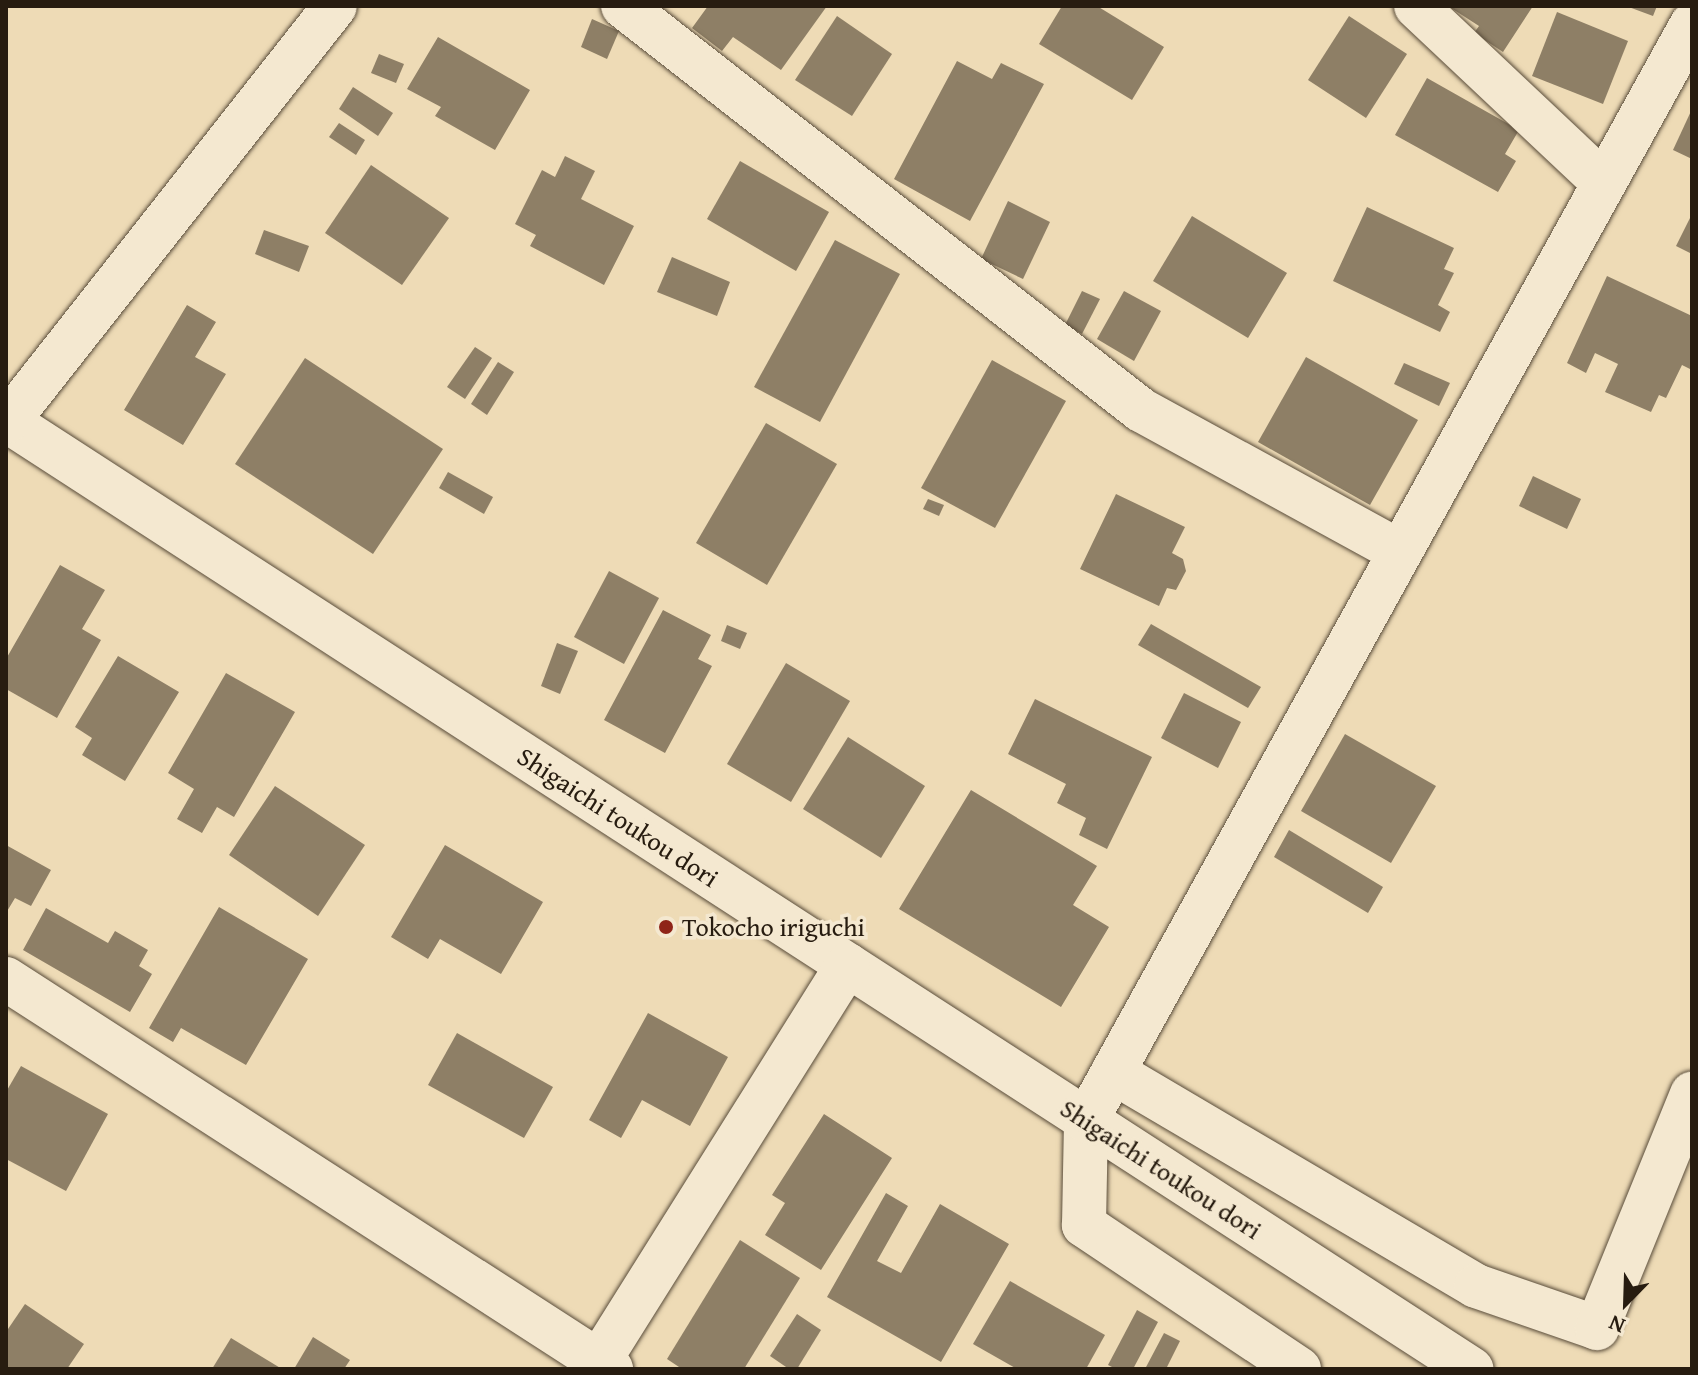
<!DOCTYPE html>
<style>
body{margin:0}
#map{position:relative;width:1698px;height:1375px;overflow:hidden;background:#eedbb6;font-family:"Gentium Book Plus",serif}
div>[style]{position:absolute}
.building>*{inset:0;background:#8e7f66}
.roads{filter:drop-shadow(0 0 2px #594c3a) drop-shadow(0 0 2px #594c3a)}
.minor>*{height:44px;margin:-22px;padding:0 22px;transform-origin:22px;border-radius:22px;background:#f4e8d0}
.dots>*{width:22px;height:22px;translate:-50% -50%;box-sizing:border-box;border:4px solid #f4e8d0;border-radius:50%}
span{translate:-50% -50%;white-space:nowrap;text-align:center;line-height:1.15;-webkit-text-stroke:7px #f4e8d0;paint-order:stroke}
.street-label{font-size:26px;color:#271c10}
.poi-label{font-size:26px;color:#271c10}
.left{translate:0 -50%;text-align:left}
.frame{position:absolute;inset:0;border:8px solid #271c10;pointer-events:none}
.north{position:absolute;left:1586px;top:1263px;width:80px;height:80px;-webkit-text-stroke:6px #f4e8d0;paint-order:stroke;rotate:203deg;font-size:22px;font-weight:700;line-height:32px;text-align:center;color:#271c10}
.north::after{content:'';display:block;margin:auto;width:28px;height:36px;background:#271c10;clip-path:polygon(50% 0,100% 100%,50% 72%,0 100%)}
</style>
<div id="map">
<div class="building">
<div style="clip-path:polygon(708px 6px,827px 6px,781px 70px,733px 37px,722px 51px,692px 28px)"></div>
<div style="clip-path:polygon(1062px 6px,1097px 6px,1164px 47px,1132px 100px,1039px 44px)"></div>
<div style="clip-path:polygon(1448px 6px,1533px 6px,1503px 52px,1474px 33px,1479px 26px)"></div>
<div style="clip-path:polygon(1626px 6px,1657px 6px,1653px 16px)"></div>
<div style="clip-path:polygon(1557px 12px,1628px 41px,1603px 104px,1532px 76px)"></div>
<div style="clip-path:polygon(837px 16px,892px 54px,852px 116px,795px 80px)"></div>
<div style="clip-path:polygon(1349px 16px,1407px 54px,1366px 118px,1308px 80px)"></div>
<div style="clip-path:polygon(592px 19px,619px 31px,607px 59px,581px 47px)"></div>
<div style="clip-path:polygon(438px 37px,530px 90px,495px 150px,435px 116px,441px 107px,407px 89px)"></div>
<div style="clip-path:polygon(379px 54px,404px 64px,396px 83px,371px 73px)"></div>
<div style="clip-path:polygon(957px 61px,992px 79px,1001px 63px,1044px 84px,970px 221px,894px 179px)"></div>
<div style="clip-path:polygon(1427px 78px,1519px 130px,1505px 154px,1516px 161px,1498px 192px,1395px 135px)"></div>
<div style="clip-path:polygon(353px 87px,393px 113px,378px 136px,339px 109px)"></div>
<div style="clip-path:polygon(1692px 109px,1692px 159px,1673px 150px)"></div>
<div style="clip-path:polygon(339px 123px,365px 140px,356px 155px,329px 137px)"></div>
<div style="clip-path:polygon(565px 156px,595px 171px,581px 199px,634px 226px,604px 285px,530px 246px,536px 235px,515px 224px,542px 170px,555px 177px)"></div>
<div style="clip-path:polygon(740px 161px,829px 212px,796px 271px,707px 219px)"></div>
<div style="clip-path:polygon(371px 165px,449px 218px,402px 285px,325px 233px)"></div>
<div style="clip-path:polygon(1008px 201px,1050px 222px,1023px 279px,981px 259px)"></div>
<div style="clip-path:polygon(1367px 207px,1454px 248px,1444px 269px,1454px 273px,1438px 305px,1450px 312px,1440px 332px,1333px 281px)"></div>
<div style="clip-path:polygon(1692px 214px,1692px 254px,1676px 246px)"></div>
<div style="clip-path:polygon(1192px 216px,1287px 273px,1248px 338px,1153px 281px)"></div>
<div style="clip-path:polygon(264px 230px,309px 246px,299px 272px,255px 254px)"></div>
<div style="clip-path:polygon(835px 240px,900px 274px,820px 422px,754px 387px)"></div>
<div style="clip-path:polygon(672px 257px,730px 282px,717px 316px,657px 292px)"></div>
<div style="clip-path:polygon(1607px 276px,1692px 316px,1692px 370px,1682px 365px,1666px 398px,1659px 395px,1651px 412px,1605px 392px,1618px 364px,1595px 353px,1586px 373px,1567px 363px)"></div>
<div style="clip-path:polygon(1082px 291px,1100px 299px,1082px 334px,1065px 325px)"></div>
<div style="clip-path:polygon(1124px 291px,1161px 311px,1134px 361px,1097px 339px)"></div>
<div style="clip-path:polygon(187px 305px,216px 322px,195px 357px,226px 374px,183px 445px,124px 410px)"></div>
<div style="clip-path:polygon(475px 347px,492px 358px,465px 399px,447px 387px)"></div>
<div style="clip-path:polygon(1306px 357px,1418px 420px,1370px 505px,1258px 442px)"></div>
<div style="clip-path:polygon(305px 358px,443px 449px,373px 554px,235px 464px)"></div>
<div style="clip-path:polygon(992px 360px,1066px 401px,995px 528px,921px 488px)"></div>
<div style="clip-path:polygon(498px 362px,514px 372px,487px 415px,471px 404px)"></div>
<div style="clip-path:polygon(1404px 363px,1450px 383px,1439px 406px,1394px 384px)"></div>
<div style="clip-path:polygon(766px 423px,837px 464px,767px 585px,696px 543px)"></div>
<div style="clip-path:polygon(448px 472px,493px 497px,484px 514px,439px 488px)"></div>
<div style="clip-path:polygon(1533px 476px,1581px 499px,1567px 529px,1519px 506px)"></div>
<div style="clip-path:polygon(1116px 494px,1185px 527px,1172px 553px,1183px 559px,1186px 571px,1176px 590px,1167px 588px,1159px 606px,1080px 569px)"></div>
<div style="clip-path:polygon(928px 499px,944px 505px,939px 516px,923px 509px)"></div>
<div style="clip-path:polygon(60px 565px,105px 590px,82px 629px,101px 640px,57px 718px,6px 689px,6px 659px)"></div>
<div style="clip-path:polygon(609px 571px,659px 598px,624px 664px,574px 637px)"></div>
<div style="clip-path:polygon(663px 610px,711px 635px,698px 659px,712px 666px,665px 753px,604px 720px)"></div>
<div style="clip-path:polygon(1151px 624px,1261px 687px,1248px 708px,1138px 645px)"></div>
<div style="clip-path:polygon(727px 625px,747px 633px,740px 649px,721px 641px)"></div>
<div style="clip-path:polygon(557px 643px,578px 651px,560px 694px,541px 686px)"></div>
<div style="clip-path:polygon(118px 656px,179px 692px,125px 781px,82px 755px,92px 738px,75px 727px)"></div>
<div style="clip-path:polygon(786px 663px,850px 701px,791px 802px,727px 764px)"></div>
<div style="clip-path:polygon(226px 673px,295px 712px,234px 817px,217px 807px,202px 833px,177px 819px,194px 789px,168px 773px)"></div>
<div style="clip-path:polygon(1184px 693px,1241px 722px,1218px 768px,1161px 738px)"></div>
<div style="clip-path:polygon(1035px 699px,1152px 757px,1107px 849px,1079px 835px,1086px 818px,1057px 803px,1066px 784px,1008px 754px)"></div>
<div style="clip-path:polygon(1345px 734px,1436px 786px,1391px 863px,1301px 811px)"></div>
<div style="clip-path:polygon(848px 737px,925px 786px,881px 858px,803px 809px)"></div>
<div style="clip-path:polygon(275px 786px,365px 845px,318px 916px,229px 855px)"></div>
<div style="clip-path:polygon(971px 790px,1097px 866px,1073px 905px,1109px 927px,1061px 1007px,899px 909px)"></div>
<div style="clip-path:polygon(1289px 830px,1383px 887px,1368px 913px,1274px 857px)"></div>
<div style="clip-path:polygon(6px 845px,51px 870px,31px 906px,15px 898px,6px 913px)"></div>
<div style="clip-path:polygon(445px 845px,543px 902px,501px 974px,440px 939px,428px 959px,391px 937px)"></div>
<div style="clip-path:polygon(219px 907px,308px 959px,246px 1065px,181px 1028px,173px 1042px,149px 1028px)"></div>
<div style="clip-path:polygon(46px 908px,108px 943px,115px 931px,148px 950px,139px 966px,152px 974px,130px 1012px,23px 950px)"></div>
<div style="clip-path:polygon(648px 1013px,728px 1057px,690px 1126px,642px 1100px,621px 1138px,589px 1120px)"></div>
<div style="clip-path:polygon(457px 1033px,553px 1087px,524px 1138px,428px 1085px)"></div>
<div style="clip-path:polygon(21px 1066px,108px 1114px,66px 1191px,6px 1159px,6px 1092px)"></div>
<div style="clip-path:polygon(824px 1114px,892px 1158px,821px 1270px,765px 1235px,785px 1203px,772px 1195px)"></div>
<div style="clip-path:polygon(886px 1193px,908px 1206px,877px 1261px,901px 1273px,940px 1204px,1009px 1244px,941px 1362px,827px 1297px)"></div>
<div style="clip-path:polygon(740px 1240px,800px 1278px,744px 1369px,682px 1369px,667px 1359px)"></div>
<div style="clip-path:polygon(1010px 1281px,1105px 1335px,1086px 1369px,1017px 1369px,973px 1344px)"></div>
<div style="clip-path:polygon(25px 1304px,84px 1344px,67px 1369px,6px 1369px,6px 1332px)"></div>
<div style="clip-path:polygon(1137px 1310px,1158px 1322px,1133px 1369px,1116px 1369px,1108px 1365px)"></div>
<div style="clip-path:polygon(797px 1314px,821px 1330px,797px 1369px,789px 1369px,770px 1356px)"></div>
<div style="clip-path:polygon(1164px 1333px,1180px 1341px,1166px 1369px,1145px 1369px)"></div>
<div style="clip-path:polygon(313px 1337px,350px 1360px,344px 1369px,294px 1369px)"></div>
<div style="clip-path:polygon(231px 1338px,282px 1369px,212px 1369px)"></div>
</div>
<div class="roads">
<div class="minor">
<div style="left:623px;top:6px;width:657px;rotate:37.95deg"></div>
<div style="left:1141px;top:410px;width:294px;rotate:28.7deg"></div>
<div style="left:1416px;top:6px;width:257px;rotate:43.3deg"></div>
<div style="left:6px;top:420px;width:1746px;rotate:32.93deg"></div>
<div style="left:8px;top:421px;width:528px;rotate:-51.76deg"></div>
<div style="left:6px;top:979px;width:720px;rotate:32.81deg"></div>
<div style="left:1113px;top:1072px;width:421px;rotate:30.5deg"></div>
<div style="left:1476px;top:1286px;width:128px;rotate:19.1deg"></div>
<div style="left:1597px;top:1328px;width:253px;rotate:-67.9deg"></div>
<div style="left:594px;top:1369px;width:477px;rotate:-57.9deg"></div>
<div style="left:1299px;top:1369px;width:259px;rotate:-146.2deg"></div>
<div style="left:1084px;top:1225px;width:104px;rotate:-88.9deg"></div>
<div style="left:1086px;top:1121px;width:1253px;rotate:-61.08deg"></div>
</div>
</div>
<div class="dots">
<div style="left:666px;top:927px;background:#8f2418"></div>
</div>
<div class="street-label">
<span style="left:618px;top:817px;rotate:33deg">Shigaichi toukou dori</span>
<span style="left:1161px;top:1169px;rotate:33deg">Shigaichi toukou dori</span>
</div>
<div class="poi-label">
<span class="left" style="left:682px;top:927px">Tokocho iriguchi</span>
</div>
<div class="frame"></div>
<div class="north">N</div>
</div>
